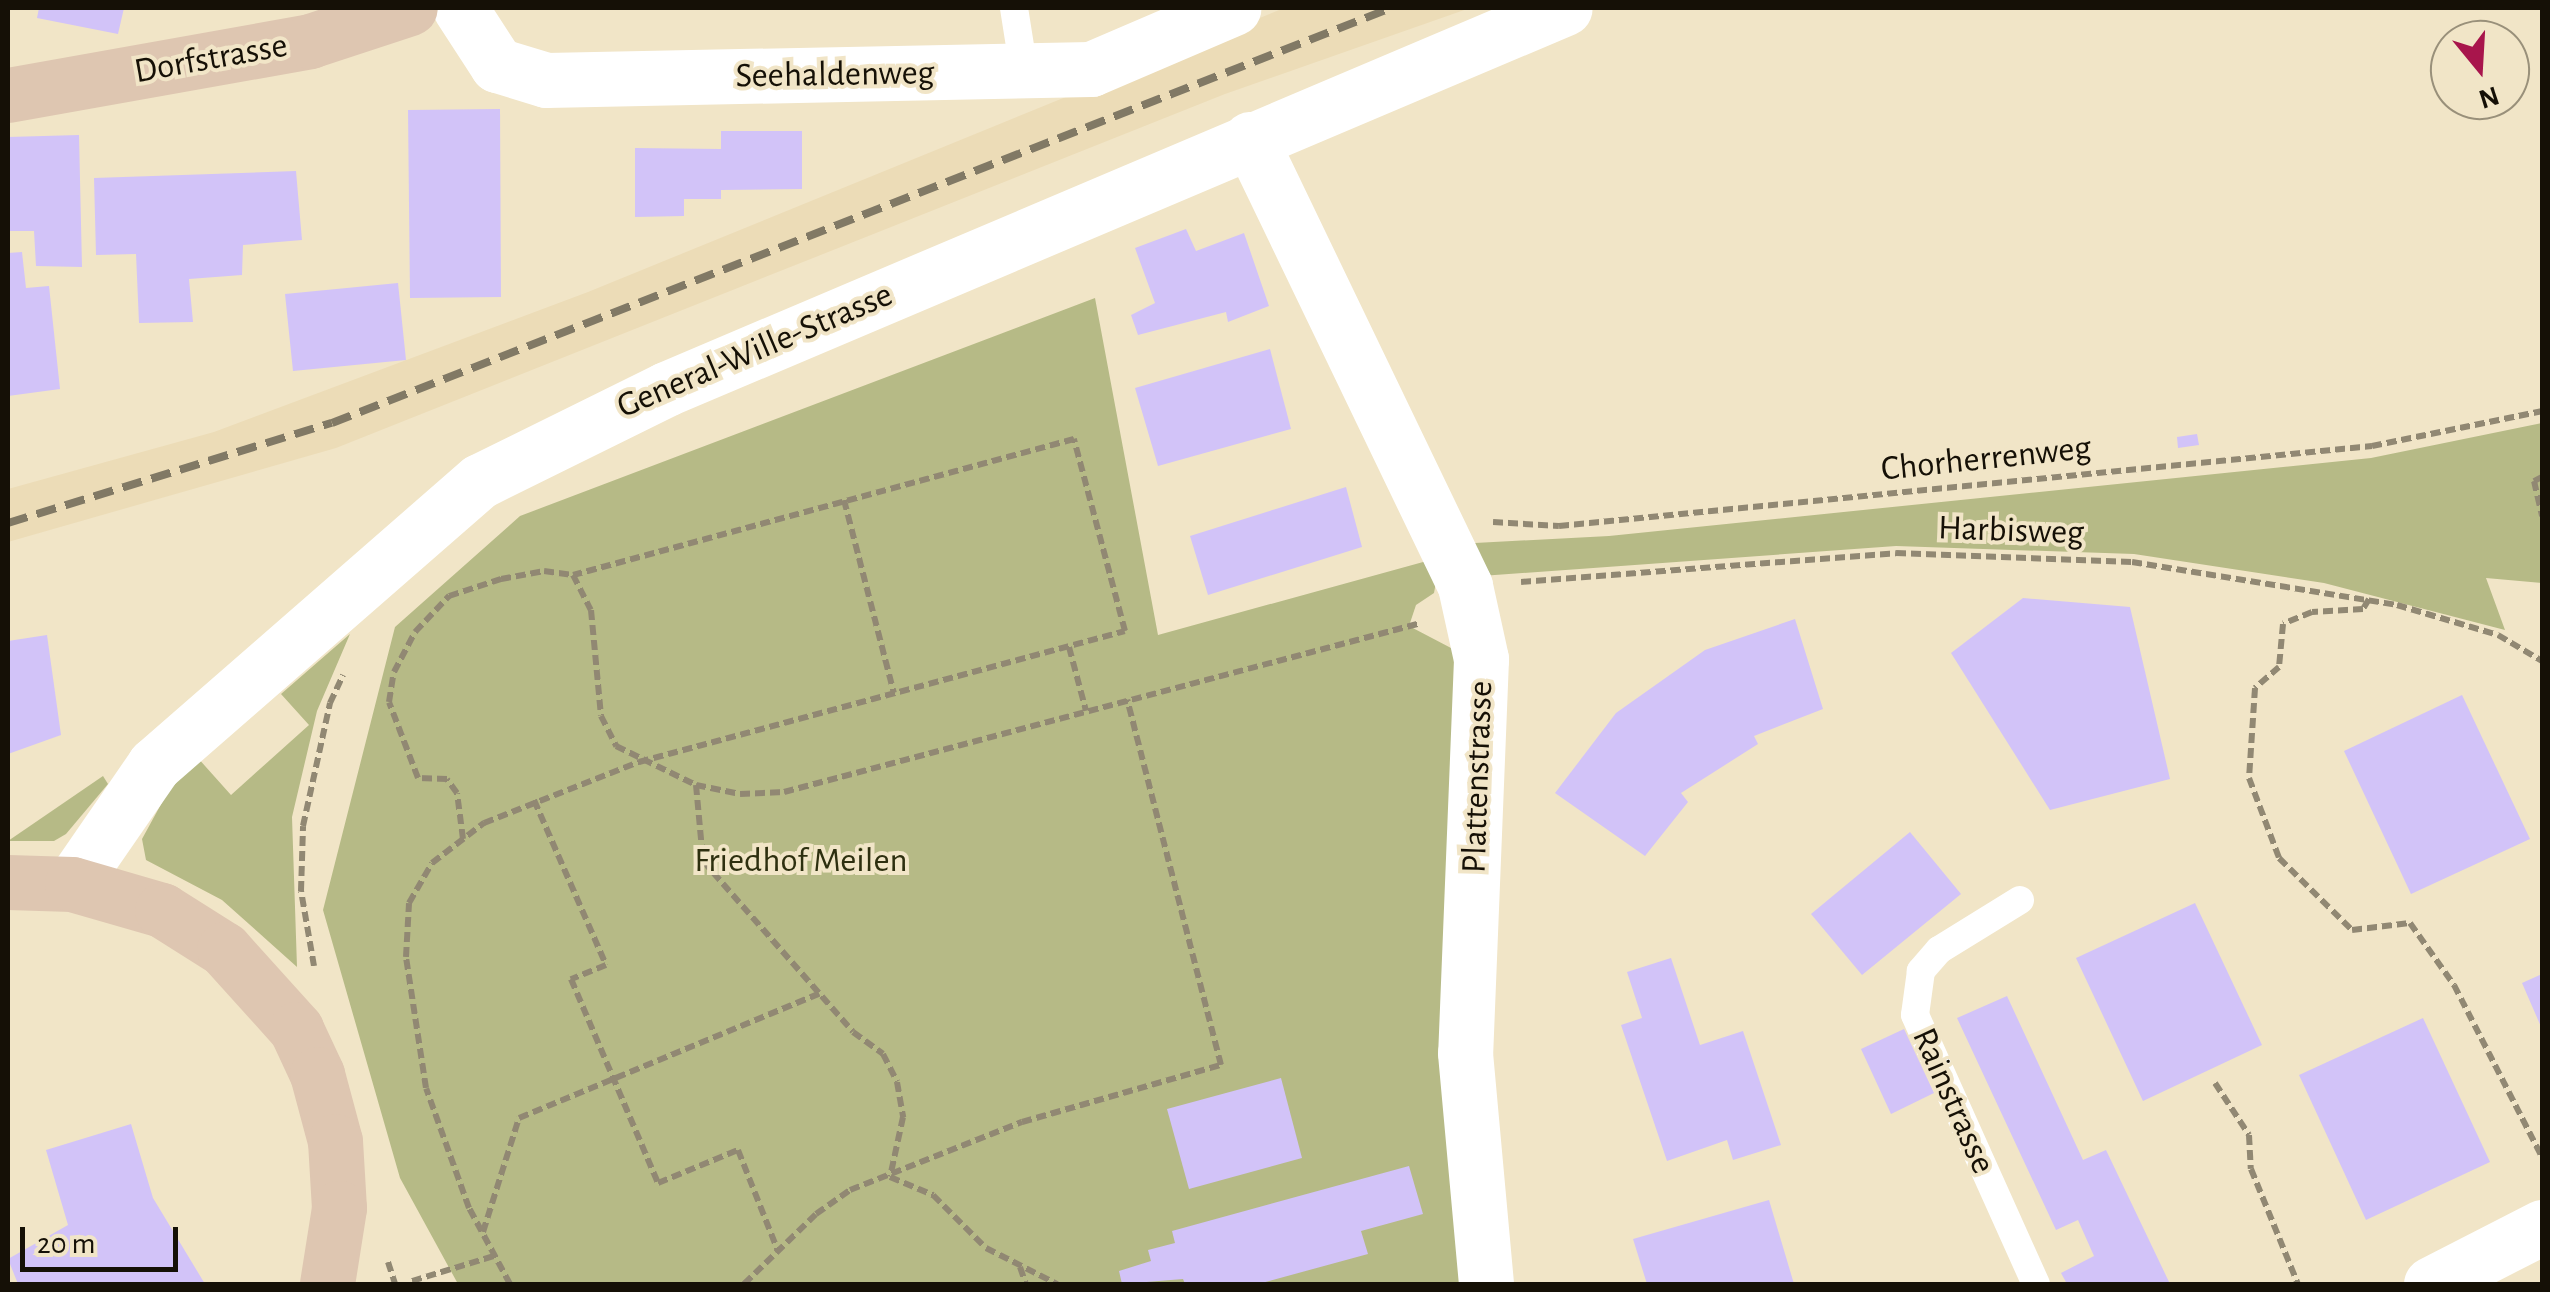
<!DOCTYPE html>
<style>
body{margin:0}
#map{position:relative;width:2550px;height:1292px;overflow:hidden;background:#f1e5c7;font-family:"Alegreya Sans",sans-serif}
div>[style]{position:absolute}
.built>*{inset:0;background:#ecdcb7}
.green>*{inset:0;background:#b6ba86}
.building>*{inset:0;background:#d2c3f8}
.path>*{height:6px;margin-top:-3px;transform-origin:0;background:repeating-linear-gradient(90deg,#918873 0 10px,transparent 0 15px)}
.lane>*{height:28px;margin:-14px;padding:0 14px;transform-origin:14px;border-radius:14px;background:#fff}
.street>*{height:55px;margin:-27.5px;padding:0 27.5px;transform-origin:27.5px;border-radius:27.5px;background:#fff}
.secondary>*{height:55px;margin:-27.5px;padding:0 27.5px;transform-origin:27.5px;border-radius:27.5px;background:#dec6b1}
.rail>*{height:8px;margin-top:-4px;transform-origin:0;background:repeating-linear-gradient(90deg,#817965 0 20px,transparent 0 30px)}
span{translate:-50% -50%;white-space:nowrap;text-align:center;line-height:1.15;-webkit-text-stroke:8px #f1e5c7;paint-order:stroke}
.street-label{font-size:35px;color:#151006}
.park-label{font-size:35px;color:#2d2f0f}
.frame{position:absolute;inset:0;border:10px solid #151006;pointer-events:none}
.north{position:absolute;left:2430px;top:20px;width:100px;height:100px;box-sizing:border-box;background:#f1e5c7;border:2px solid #99907a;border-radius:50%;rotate:162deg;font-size:28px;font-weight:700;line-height:40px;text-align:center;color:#151006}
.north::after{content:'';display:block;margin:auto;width:35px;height:45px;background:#a8154c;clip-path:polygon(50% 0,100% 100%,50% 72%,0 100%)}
.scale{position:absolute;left:20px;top:1227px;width:158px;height:45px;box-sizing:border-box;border:5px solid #151006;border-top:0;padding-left:12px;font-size:30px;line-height:35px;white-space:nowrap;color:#151006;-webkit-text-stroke:8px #f1e5c7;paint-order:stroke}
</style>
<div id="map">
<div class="built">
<div style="clip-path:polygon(1284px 8px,1470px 8px,1225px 94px,336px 448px,8px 542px,8px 489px,214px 432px,588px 292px)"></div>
</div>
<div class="green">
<div style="clip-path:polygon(1095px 298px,1158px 635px,1434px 559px,1438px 571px,1434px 593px,1416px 605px,1409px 626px,1451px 648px,1460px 663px,1464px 1284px,458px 1284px,400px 1178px,323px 910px,395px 627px,520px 516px)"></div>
<div style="clip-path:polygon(2542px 423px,2542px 583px,2486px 578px,2505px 630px,2324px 583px,2134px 554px,1896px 546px,1481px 576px,1475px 543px,1609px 536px,2371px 458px)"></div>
<div style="clip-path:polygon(350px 634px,317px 711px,292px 817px,297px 967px,222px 900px,146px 860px,142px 839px,171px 786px,197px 757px,231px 795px,309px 725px,281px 694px)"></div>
<div style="clip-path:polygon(103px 776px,108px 784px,66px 834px,54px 841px,8px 841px)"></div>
</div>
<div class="building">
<div style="clip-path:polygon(39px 8px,124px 8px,118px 34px,37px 18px)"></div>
<div style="clip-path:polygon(500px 109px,501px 297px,410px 298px,408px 110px)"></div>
<div style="clip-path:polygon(721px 131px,802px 131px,802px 189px,721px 190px,721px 199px,684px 199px,684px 216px,635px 217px,635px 148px,721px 149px)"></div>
<div style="clip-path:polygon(79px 135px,82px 267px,36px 266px,34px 231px,8px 231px,8px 137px)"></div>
<div style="clip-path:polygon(296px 171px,302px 240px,243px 245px,242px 275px,189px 279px,193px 322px,139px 323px,136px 254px,96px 255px,94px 178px)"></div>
<div style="clip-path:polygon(1186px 229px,1196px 251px,1244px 233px,1269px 306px,1228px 322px,1226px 312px,1138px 335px,1131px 315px,1155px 303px,1135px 248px)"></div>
<div style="clip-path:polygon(22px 252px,26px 288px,49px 286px,60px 389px,8px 396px,8px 253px)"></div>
<div style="clip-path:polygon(398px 283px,406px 360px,293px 371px,285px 294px)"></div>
<div style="clip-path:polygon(1270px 349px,1291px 429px,1158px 466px,1135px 388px)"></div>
<div style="clip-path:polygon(2197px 434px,2199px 445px,2178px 448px,2177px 437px)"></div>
<div style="clip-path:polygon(1346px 487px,1362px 547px,1208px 595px,1190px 536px)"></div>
<div style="clip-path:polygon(2023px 598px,2130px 607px,2170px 779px,2050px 810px,1951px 653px)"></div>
<div style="clip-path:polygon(1795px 619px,1823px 709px,1754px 736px,1758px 744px,1681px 793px,1688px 802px,1645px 856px,1555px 793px,1616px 713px,1705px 650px)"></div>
<div style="clip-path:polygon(47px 635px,61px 735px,8px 754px,8px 641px)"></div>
<div style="clip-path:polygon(2462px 695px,2530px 839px,2411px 894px,2344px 751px)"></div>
<div style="clip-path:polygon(1910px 832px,1961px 894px,1862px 975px,1811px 914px)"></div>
<div style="clip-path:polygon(2195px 903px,2262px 1045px,2143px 1101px,2076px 958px)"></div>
<div style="clip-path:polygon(1671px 958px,1700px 1045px,1743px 1031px,1781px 1145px,1733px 1160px,1727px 1140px,1667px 1161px,1621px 1025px,1642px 1018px,1627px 972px)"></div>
<div style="clip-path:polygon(2542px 974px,2542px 1029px,2522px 983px)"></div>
<div style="clip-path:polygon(2007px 996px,2083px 1160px,2106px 1150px,2170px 1284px,2067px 1284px,2061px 1273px,2094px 1256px,2078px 1220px,2056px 1230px,1957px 1018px)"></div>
<div style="clip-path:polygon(2423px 1018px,2490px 1162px,2366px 1220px,2299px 1075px)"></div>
<div style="clip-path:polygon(1904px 1029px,1934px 1093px,1891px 1114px,1861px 1049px)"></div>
<div style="clip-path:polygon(1281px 1078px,1302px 1158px,1189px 1189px,1167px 1109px)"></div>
<div style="clip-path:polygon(131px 1124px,153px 1198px,205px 1284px,18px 1284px,8px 1259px,68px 1225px,46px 1150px)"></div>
<div style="clip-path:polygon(1409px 1166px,1423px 1214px,1361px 1231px,1368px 1254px,1258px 1284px,1185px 1284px,1183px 1279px,1122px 1284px,1119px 1271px,1151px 1261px,1148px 1250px,1175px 1243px,1172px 1231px)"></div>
<div style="clip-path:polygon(1769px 1200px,1794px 1284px,1647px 1284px,1633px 1239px)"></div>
</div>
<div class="path">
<div style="left:2542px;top:477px;width:9px;rotate:153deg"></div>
<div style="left:2534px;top:481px;width:36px;rotate:77deg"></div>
<div style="left:844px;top:500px;width:199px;rotate:75.5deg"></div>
<div style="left:1493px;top:522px;width:66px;rotate:3.5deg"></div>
<div style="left:1559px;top:526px;width:817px;rotate:-5.62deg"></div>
<div style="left:2372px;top:446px;width:174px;rotate:-11.6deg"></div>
<div style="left:1521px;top:582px;width:376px;rotate:-4.4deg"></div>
<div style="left:1896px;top:553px;width:236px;rotate:2.2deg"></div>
<div style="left:2132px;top:562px;width:268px;rotate:9.2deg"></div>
<div style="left:2397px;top:605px;width:105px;rotate:16.5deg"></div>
<div style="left:2498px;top:635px;width:51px;rotate:30.6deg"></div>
<div style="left:2369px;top:599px;width:12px;rotate:121deg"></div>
<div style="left:2363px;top:609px;width:51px;rotate:176.6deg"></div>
<div style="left:2312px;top:612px;width:31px;rotate:158deg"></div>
<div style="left:2283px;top:624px;width:43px;rotate:95.3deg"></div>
<div style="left:2279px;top:667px;width:32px;rotate:139deg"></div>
<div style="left:2255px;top:688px;width:90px;rotate:93.8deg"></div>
<div style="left:2249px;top:778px;width:85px;rotate:69.4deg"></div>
<div style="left:2279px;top:858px;width:103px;rotate:44.6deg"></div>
<div style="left:2352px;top:930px;width:58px;rotate:-6.9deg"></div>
<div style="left:2410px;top:923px;width:76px;rotate:54.6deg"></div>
<div style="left:2454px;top:985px;width:193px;rotate:62.9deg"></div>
<div style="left:1069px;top:647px;width:66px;rotate:75.1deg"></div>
<div style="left:696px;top:785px;width:76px;rotate:84.7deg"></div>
<div style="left:703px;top:861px;width:227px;rotate:48.7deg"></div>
<div style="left:853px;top:1032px;width:37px;rotate:36deg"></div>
<div style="left:883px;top:1054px;width:31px;rotate:63deg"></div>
<div style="left:897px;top:1082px;width:36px;rotate:80deg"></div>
<div style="left:903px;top:1117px;width:61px;rotate:102.2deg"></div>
<div style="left:890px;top:1177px;width:47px;rotate:22.7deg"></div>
<div style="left:933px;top:1195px;width:75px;rotate:45deg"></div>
<div style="left:986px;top:1248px;width:80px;rotate:26.9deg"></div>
<div style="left:534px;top:800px;width:180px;rotate:66.4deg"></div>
<div style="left:606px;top:965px;width:38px;rotate:158deg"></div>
<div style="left:571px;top:979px;width:222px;rotate:66.9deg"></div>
<div style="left:658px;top:1183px;width:87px;rotate:-22.4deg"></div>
<div style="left:738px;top:1150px;width:109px;rotate:68.4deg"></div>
<div style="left:463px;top:839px;width:46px;rotate:-97.4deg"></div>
<div style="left:457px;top:793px;width:17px;rotate:-126deg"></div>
<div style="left:447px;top:779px;width:29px;rotate:-178deg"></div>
<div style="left:418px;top:778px;width:81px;rotate:-110.9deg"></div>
<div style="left:389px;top:702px;width:30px;rotate:-81deg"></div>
<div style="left:394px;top:672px;width:45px;rotate:-62.3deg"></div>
<div style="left:415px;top:632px;width:50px;rotate:-46.6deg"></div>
<div style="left:449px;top:596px;width:55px;rotate:-18.1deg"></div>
<div style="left:501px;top:579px;width:44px;rotate:-10.5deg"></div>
<div style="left:544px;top:571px;width:29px;rotate:8deg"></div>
<div style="left:573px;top:575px;width:39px;rotate:63deg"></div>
<div style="left:591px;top:610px;width:106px;rotate:84.6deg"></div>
<div style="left:601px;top:716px;width:34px;rotate:63deg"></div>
<div style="left:616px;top:746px;width:89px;rotate:26deg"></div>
<div style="left:696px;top:785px;width:45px;rotate:11.6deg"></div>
<div style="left:740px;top:794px;width:44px;rotate:-2.6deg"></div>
<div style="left:784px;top:792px;width:659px;rotate:-14.86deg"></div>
<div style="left:314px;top:966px;width:76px;rotate:-99.8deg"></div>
<div style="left:301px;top:891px;width:65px;rotate:-88.2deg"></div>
<div style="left:303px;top:826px;width:126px;rotate:-77.6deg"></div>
<div style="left:330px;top:703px;width:31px;rotate:-65deg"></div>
<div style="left:2215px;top:1083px;width:62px;rotate:56.8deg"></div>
<div style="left:2249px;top:1135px;width:34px;rotate:87deg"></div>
<div style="left:2251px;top:1169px;width:124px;rotate:67.8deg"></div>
<div style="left:483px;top:1232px;width:120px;rotate:-72.5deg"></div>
<div style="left:519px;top:1118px;width:325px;rotate:-22.5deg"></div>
<div style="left:388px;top:1262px;width:23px;rotate:72deg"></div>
<div style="left:1020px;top:1267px;width:18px;rotate:71deg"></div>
<div style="left:412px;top:1281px;width:86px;rotate:-17deg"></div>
<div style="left:510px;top:1284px;width:86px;rotate:-118.3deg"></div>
<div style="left:469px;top:1208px;width:127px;rotate:-109.7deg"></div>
<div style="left:426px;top:1088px;width:133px;rotate:-98.7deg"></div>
<div style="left:406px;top:957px;width:54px;rotate:-86.8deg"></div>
<div style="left:409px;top:903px;width:46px;rotate:-60.1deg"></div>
<div style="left:432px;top:863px;width:66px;rotate:-37.6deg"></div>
<div style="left:484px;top:823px;width:167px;rotate:-21.5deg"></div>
<div style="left:639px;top:762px;width:503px;rotate:-15.09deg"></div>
<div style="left:1125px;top:631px;width:199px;rotate:-104.9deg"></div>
<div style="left:1074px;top:439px;width:519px;rotate:164.81deg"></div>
<div style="left:744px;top:1284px;width:100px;rotate:-44.2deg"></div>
<div style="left:816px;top:1214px;width:42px;rotate:-35.2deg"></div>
<div style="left:850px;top:1190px;width:185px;rotate:-21.6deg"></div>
<div style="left:1022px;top:1122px;width:207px;rotate:-16deg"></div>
<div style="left:1221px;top:1065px;width:377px;rotate:-104.4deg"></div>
</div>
<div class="lane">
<div style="left:1014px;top:8px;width:64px;rotate:81deg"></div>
<div style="left:2020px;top:900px;width:95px;rotate:148.3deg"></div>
<div style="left:1939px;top:950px;width:28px;rotate:131deg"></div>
<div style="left:1921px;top:971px;width:44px;rotate:97.8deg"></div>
<div style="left:1915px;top:1015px;width:295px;rotate:65.8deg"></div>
</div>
<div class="street">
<div style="left:460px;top:8px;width:68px;rotate:57deg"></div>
<div style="left:497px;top:65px;width:51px;rotate:17deg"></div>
<div style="left:546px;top:80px;width:545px;rotate:-1.16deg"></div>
<div style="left:1091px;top:69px;width:155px;rotate:-23.2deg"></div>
<div style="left:1250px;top:139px;width:496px;rotate:64.3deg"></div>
<div style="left:1465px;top:586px;width:75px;rotate:77.6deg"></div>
<div style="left:1481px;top:659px;width:394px;rotate:92.3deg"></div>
<div style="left:1465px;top:1053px;width:232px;rotate:84.8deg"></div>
<div style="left:72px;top:884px;width:145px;rotate:-55.4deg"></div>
<div style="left:154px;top:765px;width:432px;rotate:-41.1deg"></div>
<div style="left:480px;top:481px;width:208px;rotate:-26.3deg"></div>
<div style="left:666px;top:389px;width:976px;rotate:-22.97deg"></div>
<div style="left:2431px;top:1284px;width:125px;rotate:-27.2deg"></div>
</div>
<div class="secondary">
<div style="left:8px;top:95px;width:307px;rotate:-10.1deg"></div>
<div style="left:310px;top:41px;width:105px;rotate:-18.3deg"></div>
<div style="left:8px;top:882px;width:64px;rotate:1.8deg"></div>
<div style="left:72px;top:884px;width:94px;rotate:16.1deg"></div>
<div style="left:162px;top:910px;width:73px;rotate:32.2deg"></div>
<div style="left:224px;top:949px;width:108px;rotate:48deg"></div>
<div style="left:296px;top:1029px;width:50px;rotate:65deg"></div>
<div style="left:317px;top:1074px;width:69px;rotate:75deg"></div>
<div style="left:335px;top:1141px;width:67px;rotate:86.6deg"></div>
<div style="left:339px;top:1208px;width:77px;rotate:99deg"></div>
</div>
<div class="rail">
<div style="left:8px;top:523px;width:339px;rotate:-17.2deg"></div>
<div style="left:332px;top:423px;width:1137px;rotate:-21.4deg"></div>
</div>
<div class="street-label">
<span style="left:211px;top:59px;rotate:-10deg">Dorfstrasse</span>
<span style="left:835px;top:75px;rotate:-1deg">Seehaldenweg</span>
<span style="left:755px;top:351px;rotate:-23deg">General-Wille-Strasse</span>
<span style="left:1986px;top:459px;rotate:-6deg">Chorherrenweg</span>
<span style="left:2011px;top:531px;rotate:2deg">Harbisweg</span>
<span style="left:1478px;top:777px;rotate:-88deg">Plattenstrasse</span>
<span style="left:1953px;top:1101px;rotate:66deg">Rainstrasse</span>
</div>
<div class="park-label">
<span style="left:801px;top:861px">Friedhof Meilen</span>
</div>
<div class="frame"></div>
<div class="north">N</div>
<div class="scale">20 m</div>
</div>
